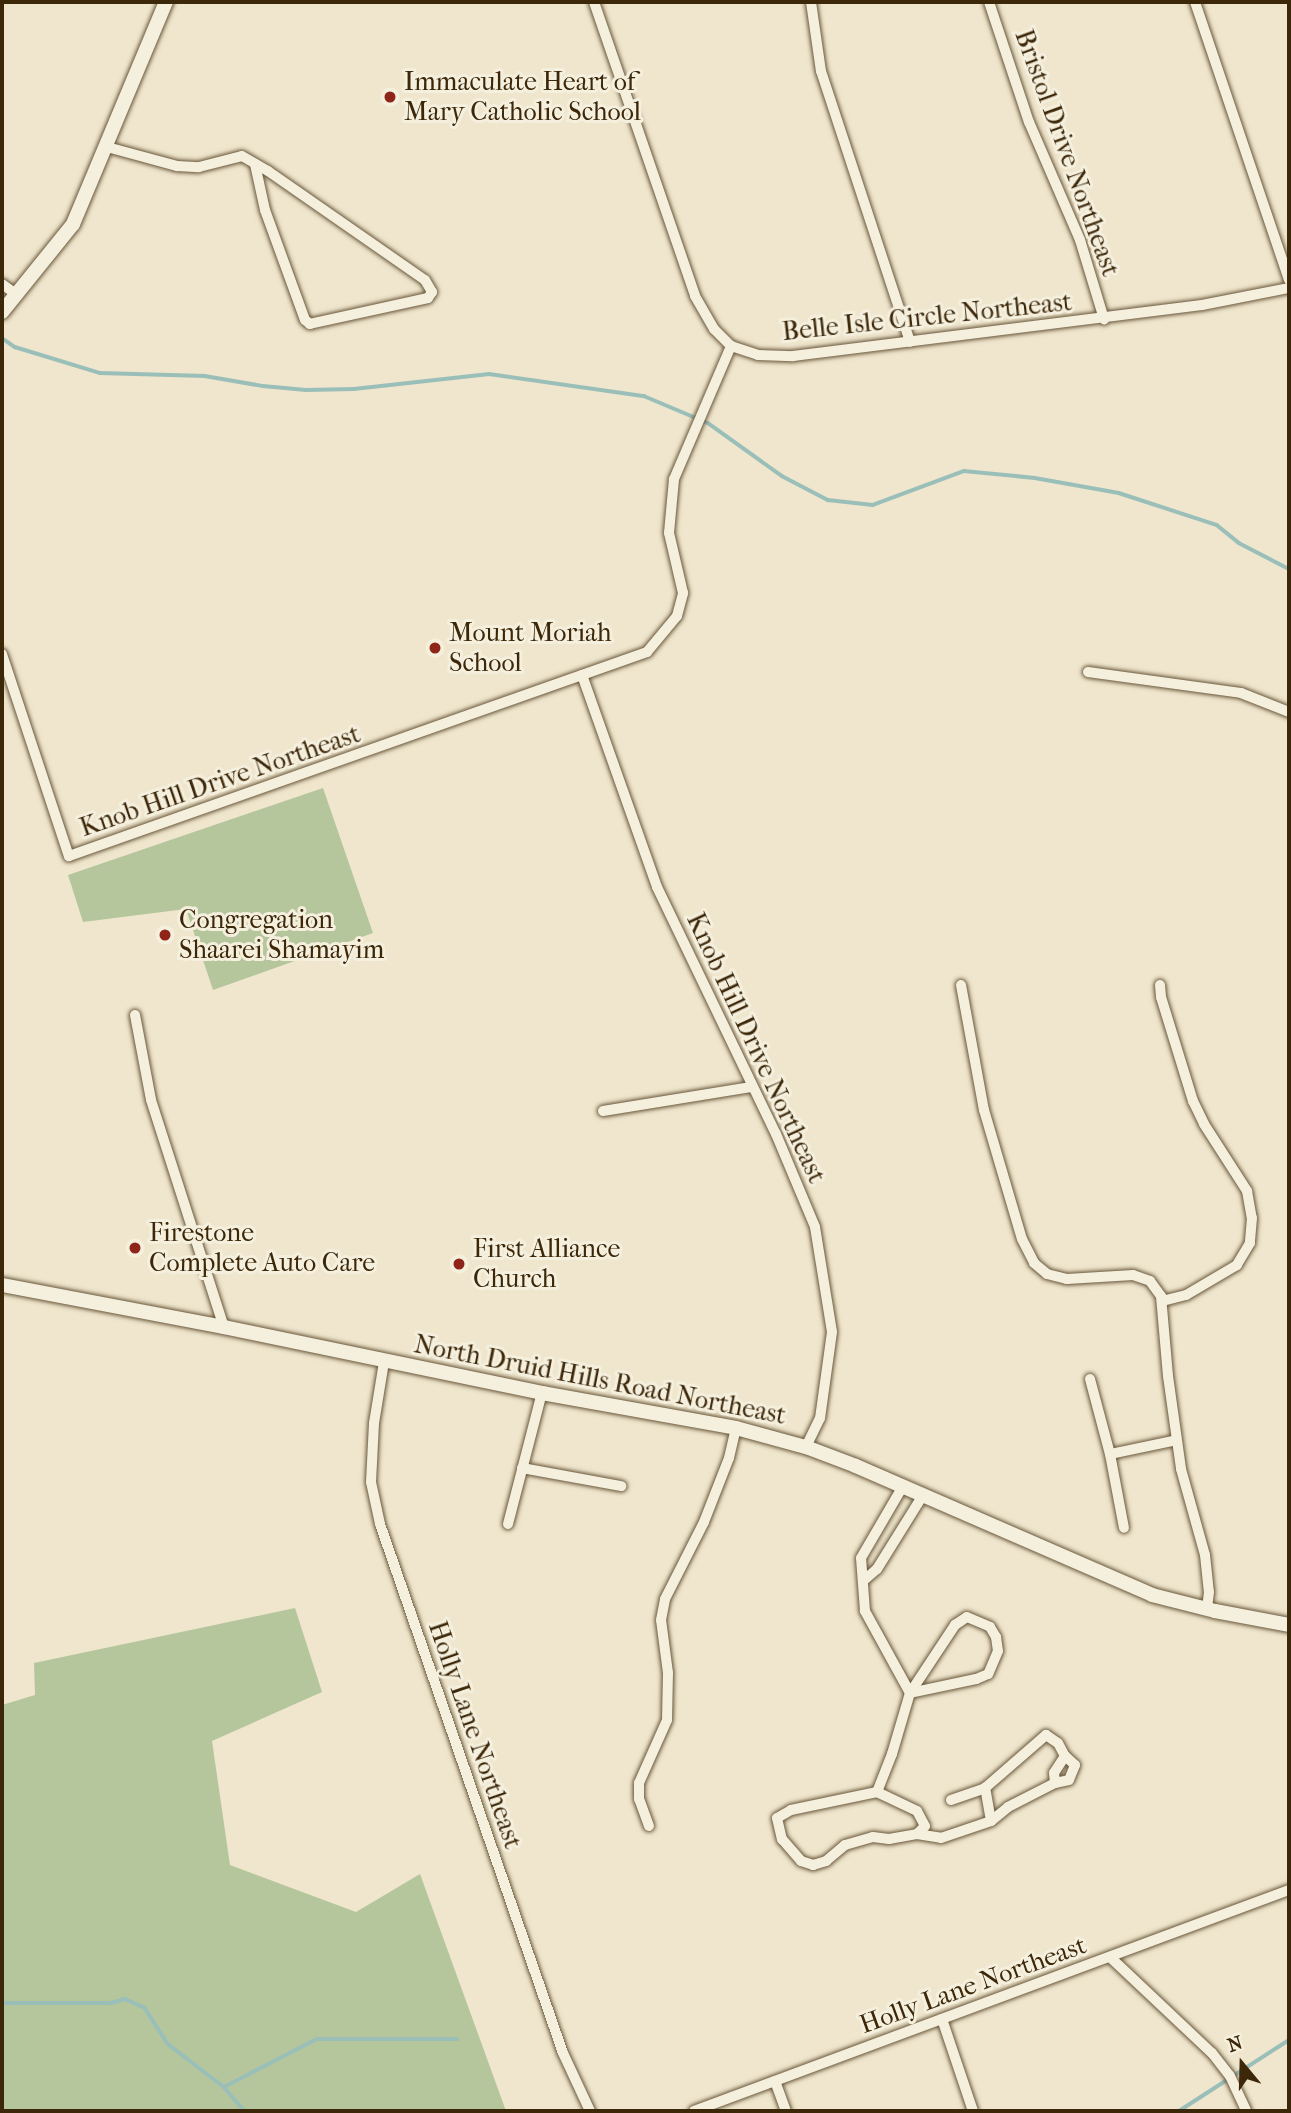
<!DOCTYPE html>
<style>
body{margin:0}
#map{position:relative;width:1291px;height:2113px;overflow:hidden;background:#efe6cd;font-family:"IM FELL French Canon",serif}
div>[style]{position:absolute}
.green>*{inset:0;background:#b5c69c}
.stream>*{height:3.5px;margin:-1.75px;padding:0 1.75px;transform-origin:1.75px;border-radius:1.75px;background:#9abfb9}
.roads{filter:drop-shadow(0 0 2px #69573a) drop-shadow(0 0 2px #69573a)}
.street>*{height:10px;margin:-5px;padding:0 5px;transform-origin:5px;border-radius:5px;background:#f5efde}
.secondary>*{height:14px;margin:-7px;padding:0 7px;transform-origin:7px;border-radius:7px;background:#f5efde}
.dots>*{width:19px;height:19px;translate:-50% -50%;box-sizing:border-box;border:4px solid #f5efde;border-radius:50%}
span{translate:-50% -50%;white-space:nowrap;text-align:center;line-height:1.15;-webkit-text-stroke:6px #f5efde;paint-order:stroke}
.poi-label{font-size:26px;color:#3c2709}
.left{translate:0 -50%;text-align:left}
.street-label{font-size:26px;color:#3c2709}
.frame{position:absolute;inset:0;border:4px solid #3c2709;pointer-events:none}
.north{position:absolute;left:1207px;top:2029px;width:70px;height:70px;-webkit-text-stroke:5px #f5efde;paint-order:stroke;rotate:341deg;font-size:19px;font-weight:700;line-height:28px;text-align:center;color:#3c2709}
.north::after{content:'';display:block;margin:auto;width:24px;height:32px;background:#3c2709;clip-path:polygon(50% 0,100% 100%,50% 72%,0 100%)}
</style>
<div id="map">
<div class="green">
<div style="clip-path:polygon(323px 788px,373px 933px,213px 990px,186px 909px,83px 922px,68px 875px)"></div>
<div style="clip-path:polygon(295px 1608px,322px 1692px,212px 1741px,230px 1865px,356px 1912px,420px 1874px,506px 2111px,2px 2111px,2px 1705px,35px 1695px,34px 1663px)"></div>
</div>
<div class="stream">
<div style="left:2px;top:338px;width:16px;rotate:35deg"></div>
<div style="left:15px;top:347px;width:89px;rotate:17deg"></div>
<div style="left:100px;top:373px;width:105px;rotate:1.6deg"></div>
<div style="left:205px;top:376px;width:59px;rotate:9.8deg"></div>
<div style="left:263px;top:386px;width:43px;rotate:5.3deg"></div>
<div style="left:306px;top:390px;width:48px;rotate:-1.2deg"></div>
<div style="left:354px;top:389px;width:136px;rotate:-6.3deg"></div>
<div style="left:489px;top:374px;width:157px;rotate:8.1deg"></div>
<div style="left:644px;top:396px;width:69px;rotate:22.9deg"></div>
<div style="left:708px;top:423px;width:91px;rotate:35.6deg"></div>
<div style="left:782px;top:476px;width:52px;rotate:27.6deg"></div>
<div style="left:828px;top:500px;width:45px;rotate:6.3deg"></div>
<div style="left:873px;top:505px;width:97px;rotate:-20.5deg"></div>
<div style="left:964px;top:471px;width:71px;rotate:5.6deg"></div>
<div style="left:1035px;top:478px;width:85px;rotate:10.1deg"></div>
<div style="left:1119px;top:493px;width:103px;rotate:18.1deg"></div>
<div style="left:1217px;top:525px;width:28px;rotate:39deg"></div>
<div style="left:1239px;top:543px;width:56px;rotate:27.5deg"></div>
<div style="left:2px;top:2000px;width:4px;rotate:56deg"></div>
<div style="left:4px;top:2003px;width:107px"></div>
<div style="left:111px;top:2003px;width:15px;rotate:-16deg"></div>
<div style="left:125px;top:1999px;width:22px;rotate:24deg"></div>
<div style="left:145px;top:2008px;width:43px;rotate:57.4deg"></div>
<div style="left:168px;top:2044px;width:71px;rotate:37.5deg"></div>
<div style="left:224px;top:2087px;width:32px;rotate:49deg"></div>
<div style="left:224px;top:2087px;width:105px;rotate:-27.3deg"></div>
<div style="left:317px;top:2039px;width:140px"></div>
<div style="left:1179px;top:2111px;width:131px;rotate:-32.8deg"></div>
</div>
<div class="roads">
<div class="street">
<div style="left:594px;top:2px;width:311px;rotate:71deg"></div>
<div style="left:695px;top:296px;width:38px;rotate:60deg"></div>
<div style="left:714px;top:329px;width:24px;rotate:45deg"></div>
<div style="left:731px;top:346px;width:28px;rotate:18deg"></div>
<div style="left:758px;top:355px;width:35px;rotate:2deg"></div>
<div style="left:793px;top:356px;width:412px;rotate:-7.1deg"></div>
<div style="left:1202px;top:305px;width:89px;rotate:-11.1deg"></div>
<div style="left:811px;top:2px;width:70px;rotate:81.8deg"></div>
<div style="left:821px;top:71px;width:285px;rotate:71.8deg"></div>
<div style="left:989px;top:2px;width:126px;rotate:71.6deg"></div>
<div style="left:1029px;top:122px;width:129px;rotate:66.6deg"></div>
<div style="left:1080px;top:240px;width:83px;rotate:73.1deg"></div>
<div style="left:1195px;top:2px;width:293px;rotate:71.3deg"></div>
<div style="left:107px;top:147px;width:73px;rotate:15.2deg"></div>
<div style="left:177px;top:166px;width:22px;rotate:3deg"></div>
<div style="left:199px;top:167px;width:44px;rotate:-14.3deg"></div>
<div style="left:242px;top:156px;width:30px;rotate:30deg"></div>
<div style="left:268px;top:171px;width:191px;rotate:34.8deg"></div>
<div style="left:425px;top:280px;width:14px;rotate:60deg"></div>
<div style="left:432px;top:292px;width:7px;rotate:124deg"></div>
<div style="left:428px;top:298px;width:121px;rotate:167.6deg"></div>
<div style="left:310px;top:324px;width:6px;rotate:-141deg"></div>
<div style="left:305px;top:320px;width:117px;rotate:-110deg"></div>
<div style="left:265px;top:210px;width:47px;rotate:-102.3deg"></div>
<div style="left:2px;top:284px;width:19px;rotate:36deg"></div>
<div style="left:2px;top:654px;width:213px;rotate:71.7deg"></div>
<div style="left:69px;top:856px;width:613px;rotate:-19.44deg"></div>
<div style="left:647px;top:652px;width:47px;rotate:-50.2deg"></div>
<div style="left:677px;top:616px;width:24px;rotate:-75deg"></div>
<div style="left:683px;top:593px;width:62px;rotate:-103.1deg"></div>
<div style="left:669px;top:533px;width:54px;rotate:-84.7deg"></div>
<div style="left:674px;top:479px;width:145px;rotate:-66.8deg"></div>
<div style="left:1088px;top:672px;width:154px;rotate:7.8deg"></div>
<div style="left:1241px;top:693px;width:52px;rotate:21.6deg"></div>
<div style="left:582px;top:675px;width:225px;rotate:70.5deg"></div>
<div style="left:657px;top:887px;width:274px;rotate:64.3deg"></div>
<div style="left:776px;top:1134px;width:101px;rotate:67.2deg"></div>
<div style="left:815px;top:1227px;width:106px;rotate:80.8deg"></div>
<div style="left:832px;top:1332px;width:87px;rotate:97.9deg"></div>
<div style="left:820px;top:1418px;width:32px;rotate:116deg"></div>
<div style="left:961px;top:985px;width:127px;rotate:79.6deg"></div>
<div style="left:984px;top:1110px;width:134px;rotate:73.6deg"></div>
<div style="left:1022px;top:1239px;width:27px;rotate:63deg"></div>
<div style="left:1034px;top:1263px;width:17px;rotate:40deg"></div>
<div style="left:1047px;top:1274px;width:21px;rotate:14deg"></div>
<div style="left:1067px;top:1279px;width:66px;rotate:-3.5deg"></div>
<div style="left:1133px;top:1275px;width:18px;rotate:19deg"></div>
<div style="left:1150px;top:1281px;width:19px;rotate:54deg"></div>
<div style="left:1161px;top:1296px;width:80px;rotate:85deg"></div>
<div style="left:1168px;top:1376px;width:94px;rotate:82deg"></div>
<div style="left:1181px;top:1469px;width:89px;rotate:74.4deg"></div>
<div style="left:1205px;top:1555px;width:37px;rotate:84deg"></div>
<div style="left:1209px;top:1592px;width:17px;rotate:97deg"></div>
<div style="left:1160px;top:985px;width:12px;rotate:85deg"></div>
<div style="left:1161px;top:997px;width:109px;rotate:72.9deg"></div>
<div style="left:1193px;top:1101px;width:25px;rotate:64deg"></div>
<div style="left:1204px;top:1124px;width:80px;rotate:57.3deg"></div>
<div style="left:1247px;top:1191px;width:27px;rotate:80deg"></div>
<div style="left:1252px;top:1218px;width:25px;rotate:95deg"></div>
<div style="left:1250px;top:1243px;width:26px;rotate:121deg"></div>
<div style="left:1237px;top:1265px;width:59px;rotate:149.5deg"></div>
<div style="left:1186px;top:1295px;width:25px;rotate:166deg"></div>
<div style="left:135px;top:1015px;width:86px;rotate:79.3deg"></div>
<div style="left:151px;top:1100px;width:238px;rotate:72.2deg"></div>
<div style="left:603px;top:1111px;width:150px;rotate:-9.2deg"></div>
<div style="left:384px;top:1362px;width:62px;rotate:99.3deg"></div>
<div style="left:374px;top:1423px;width:59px;rotate:92.9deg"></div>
<div style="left:371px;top:1482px;width:43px;rotate:77.9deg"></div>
<div style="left:380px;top:1524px;width:560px;rotate:70.92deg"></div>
<div style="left:563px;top:2053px;width:64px;rotate:65deg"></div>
<div style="left:1090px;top:1379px;width:78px;rotate:75.1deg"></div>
<div style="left:1110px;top:1454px;width:75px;rotate:79.3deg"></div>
<div style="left:1110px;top:1454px;width:68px;rotate:-11.8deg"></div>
<div style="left:522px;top:1468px;width:101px;rotate:10.3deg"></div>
<div style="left:508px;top:1524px;width:135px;rotate:-75.5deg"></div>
<div style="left:863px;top:1581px;width:18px;rotate:-41deg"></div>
<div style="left:877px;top:1569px;width:87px;rotate:-58.1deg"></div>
<div style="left:967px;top:1617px;width:25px;rotate:23deg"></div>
<div style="left:990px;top:1627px;width:12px;rotate:59deg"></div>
<div style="left:996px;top:1637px;width:14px;rotate:82deg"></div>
<div style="left:998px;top:1651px;width:25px;rotate:113deg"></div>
<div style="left:988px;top:1674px;width:13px;rotate:157deg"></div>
<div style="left:976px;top:1679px;width:67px;rotate:168deg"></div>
<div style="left:910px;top:1693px;width:82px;rotate:-56.5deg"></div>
<div style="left:955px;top:1625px;width:14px;rotate:-34deg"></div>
<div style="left:877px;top:1792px;width:41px;rotate:-68.5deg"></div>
<div style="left:892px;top:1754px;width:64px;rotate:-73.6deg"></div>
<div style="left:910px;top:1693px;width:94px;rotate:-118.8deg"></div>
<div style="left:865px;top:1611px;width:53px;rotate:-94.3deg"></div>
<div style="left:861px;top:1558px;width:83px;rotate:-59.7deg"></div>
<div style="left:951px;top:1800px;width:36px;rotate:-19deg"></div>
<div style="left:991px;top:1821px;width:22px;rotate:-39deg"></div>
<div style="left:1008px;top:1807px;width:53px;rotate:-27.1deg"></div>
<div style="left:1055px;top:1783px;width:14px;rotate:-12deg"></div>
<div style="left:1069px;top:1780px;width:16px;rotate:-68deg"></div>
<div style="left:1075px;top:1765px;width:13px;rotate:-138deg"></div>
<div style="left:649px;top:1826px;width:29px;rotate:-110deg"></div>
<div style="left:639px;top:1799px;width:16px;rotate:-90deg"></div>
<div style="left:639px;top:1783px;width:69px;rotate:-66deg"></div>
<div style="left:667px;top:1720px;width:47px;rotate:-88.8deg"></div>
<div style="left:668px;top:1673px;width:53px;rotate:-97.5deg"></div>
<div style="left:661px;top:1620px;width:21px;rotate:-79deg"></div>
<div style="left:665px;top:1599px;width:86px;rotate:-63.1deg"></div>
<div style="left:704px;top:1522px;width:69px;rotate:-68.7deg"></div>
<div style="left:729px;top:1458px;width:31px;rotate:-77deg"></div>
<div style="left:917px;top:1834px;width:11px;rotate:-45deg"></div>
<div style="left:925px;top:1826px;width:17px;rotate:-118deg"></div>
<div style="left:917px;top:1811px;width:44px;rotate:-154.6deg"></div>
<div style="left:877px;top:1792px;width:88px;rotate:168.2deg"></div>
<div style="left:791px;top:1810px;width:16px;rotate:150deg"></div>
<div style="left:777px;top:1818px;width:22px;rotate:77deg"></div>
<div style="left:782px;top:1839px;width:29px;rotate:49deg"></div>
<div style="left:801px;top:1861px;width:13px;rotate:18deg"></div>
<div style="left:813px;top:1865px;width:14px;rotate:-17deg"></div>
<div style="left:826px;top:1861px;width:25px;rotate:-40deg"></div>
<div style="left:845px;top:1845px;width:29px;rotate:-16deg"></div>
<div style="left:873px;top:1837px;width:16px;rotate:7deg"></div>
<div style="left:889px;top:1839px;width:28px;rotate:-10deg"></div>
<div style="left:917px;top:1834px;width:24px;rotate:9deg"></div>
<div style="left:941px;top:1838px;width:53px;rotate:-18.8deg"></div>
<div style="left:991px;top:1821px;width:34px;rotate:-100deg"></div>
<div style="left:985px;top:1788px;width:81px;rotate:-41deg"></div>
<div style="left:1046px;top:1735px;width:14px;rotate:34deg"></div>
<div style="left:1058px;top:1743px;width:15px;rotate:62deg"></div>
<div style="left:1065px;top:1756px;width:20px;rotate:123deg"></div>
<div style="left:1054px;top:1773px;width:10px;rotate:84deg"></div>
<div style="left:1110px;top:1957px;width:140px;rotate:43.3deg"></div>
<div style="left:1212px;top:2053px;width:29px;rotate:52deg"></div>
<div style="left:1230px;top:2076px;width:38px;rotate:65deg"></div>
<div style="left:942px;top:2019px;width:97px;rotate:71.4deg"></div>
<div style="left:775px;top:2081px;width:32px;rotate:70deg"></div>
<div style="left:694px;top:2111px;width:635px;rotate:-20.38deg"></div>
</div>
<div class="secondary">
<div style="left:2px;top:312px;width:113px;rotate:-51.1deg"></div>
<div style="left:73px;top:224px;width:241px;rotate:-67.3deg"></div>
<div style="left:2px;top:1285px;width:226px;rotate:10.7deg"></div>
<div style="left:224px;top:1327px;width:325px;rotate:11.7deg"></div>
<div style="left:542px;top:1393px;width:197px;rotate:10.2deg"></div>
<div style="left:736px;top:1428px;width:73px;rotate:15.2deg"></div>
<div style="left:806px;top:1447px;width:53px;rotate:20.8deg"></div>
<div style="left:856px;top:1466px;width:323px;rotate:23.5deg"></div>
<div style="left:1152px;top:1595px;width:65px;rotate:14.3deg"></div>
<div style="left:1215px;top:1611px;width:75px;rotate:10.7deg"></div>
</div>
</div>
<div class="dots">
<div style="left:390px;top:97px;background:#8f2418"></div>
<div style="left:435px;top:648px;background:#8f2418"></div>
<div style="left:165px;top:935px;background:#8f2418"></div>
<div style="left:135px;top:1248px;background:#8f2418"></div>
<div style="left:459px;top:1264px;background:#8f2418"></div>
</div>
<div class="poi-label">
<span class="left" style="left:404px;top:97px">Immaculate Heart of<br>Mary Catholic School</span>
<span class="left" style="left:449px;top:648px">Mount Moriah<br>School</span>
<span class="left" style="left:179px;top:935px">Congregation<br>Shaarei Shamayim</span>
<span class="left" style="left:149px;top:1248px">Firestone<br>Complete Auto Care</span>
<span class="left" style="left:473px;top:1264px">First Alliance<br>Church</span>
</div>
<div class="street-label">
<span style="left:1067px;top:153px;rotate:70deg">Bristol Drive Northeast</span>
<span style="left:927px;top:317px;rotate:-6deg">Belle Isle Circle Northeast</span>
<span style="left:220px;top:781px;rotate:-19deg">Knob Hill Drive Northeast</span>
<span style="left:756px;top:1048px;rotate:65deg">Knob Hill Drive Northeast</span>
<span style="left:600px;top:1380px;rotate:11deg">North Druid Hills Road Northeast</span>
<span style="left:475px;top:1735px;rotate:71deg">Holly Lane Northeast</span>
<span style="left:973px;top:1985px;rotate:-20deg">Holly Lane Northeast</span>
</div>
<div class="frame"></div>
<div class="north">N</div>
</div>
